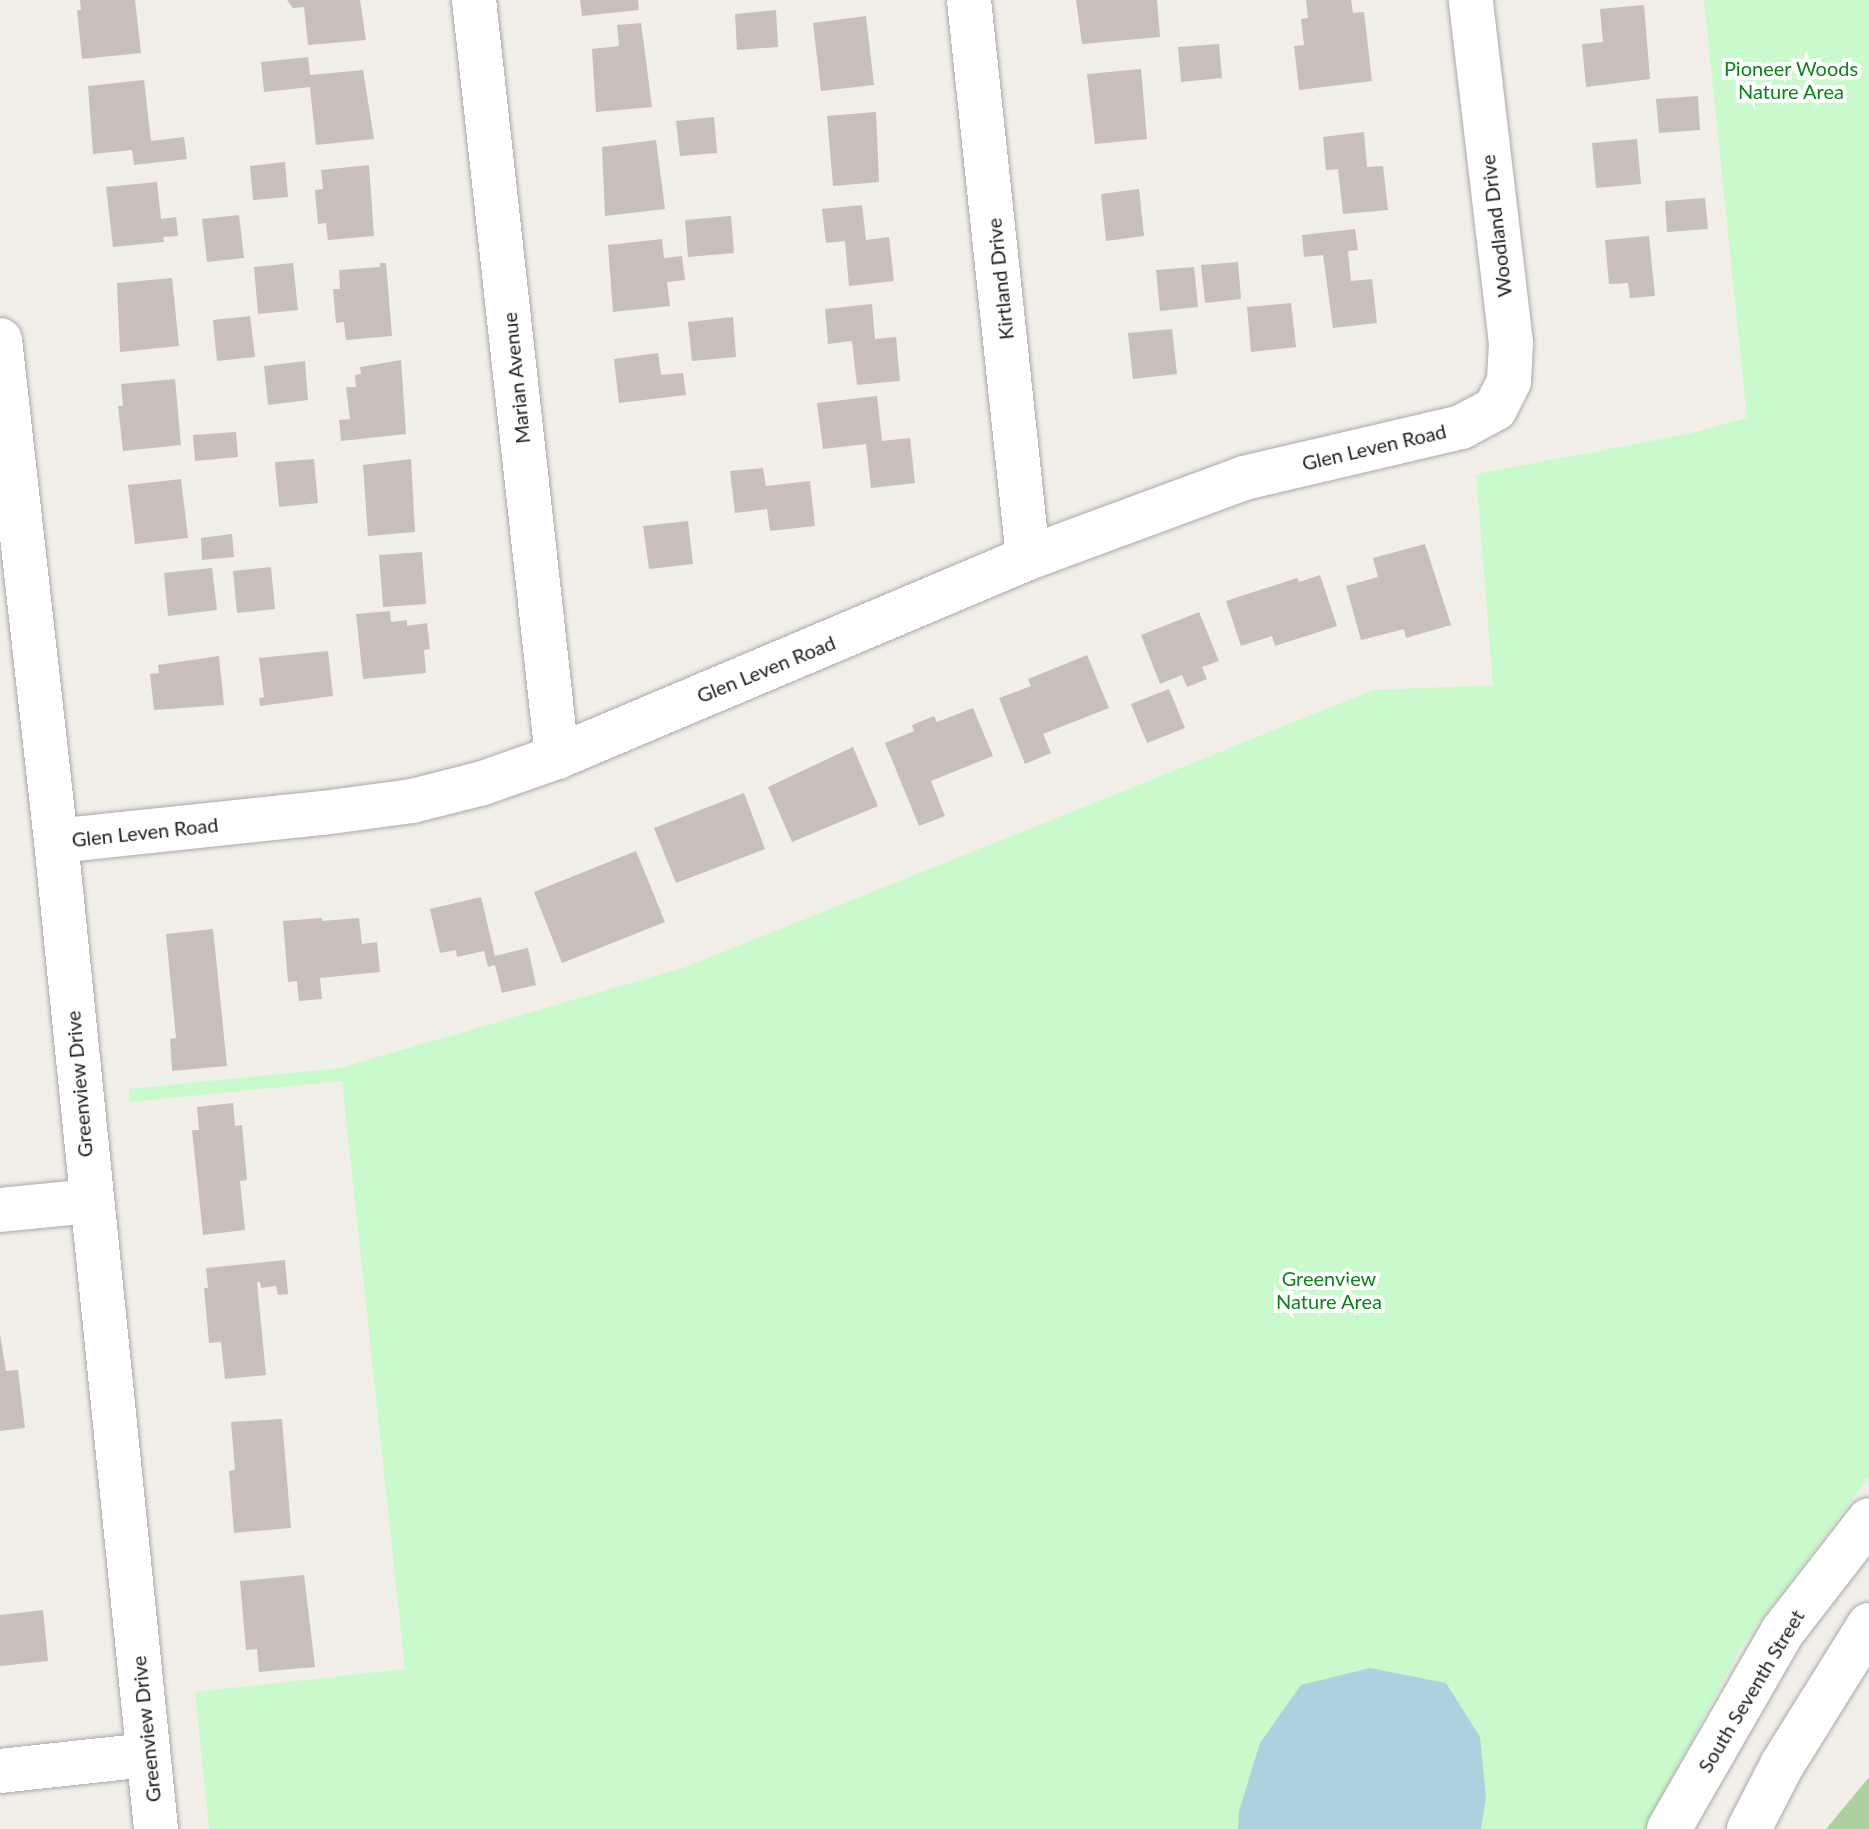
<!DOCTYPE html>
<style>
body{margin:0}
#map{position:relative;width:1869px;height:1829px;overflow:hidden;background:#f2efe9;font-family:Lato,sans-serif}
div>[style]{position:absolute}
.forest>*{inset:0;background:#add19e}
.park>*{inset:0;background:#c8facc}
.water>*{inset:0;background:#aad3df}
.building>*{inset:0;background:#c7bfb8}
.roads{filter:drop-shadow(0 0 2px #a9a9a9) drop-shadow(0 0 2px #a9a9a9)}
.minor>*{height:44px;margin:-22px;padding:0 22px;transform-origin:22px;border-radius:22px;background:#fff}
span{translate:-50% -50%;white-space:nowrap;text-align:center;line-height:1.15;-webkit-text-stroke:8px #fff;paint-order:stroke}
.park-label{font-size:20px;color:#0c8416}
.street-label{font-size:20px;color:#222}
</style>
<div id="map">
<div class="forest">
<div style="clip-path:polygon(1869px 1777px,1869px 1829px,1826px 1829px)"></div>
</div>
<div class="park">
<div style="clip-path:polygon(1704px 0,1869px 0,1869px 1477px,1742px 1645px,1645px 1829px,209px 1829px,195px 1692px,405px 1669px,342px 1081px,130px 1102px,129px 1089px,340px 1068px,686px 967px,1374px 690px,1493px 685px,1476px 474px,1688px 434px,1747px 418px)"></div>
</div>
<div class="water">
<div style="clip-path:polygon(1370px 1668px,1446px 1683px,1480px 1737px,1486px 1797px,1481px 1829px,1238px 1829px,1239px 1811px,1260px 1743px,1301px 1685px)"></div>
</div>
<div class="building">
<div style="clip-path:polygon(80px 0,135px 0,141px 53px,82px 59px,77px 10px,81px 10px)"></div>
<div style="clip-path:polygon(287px 0,360px 0,366px 40px,308px 45px,304px 7px,293px 8px)"></div>
<div style="clip-path:polygon(580px 0,638px 0,639px 10px,582px 16px)"></div>
<div style="clip-path:polygon(1076px 0,1157px 0,1160px 37px,1082px 44px)"></div>
<div style="clip-path:polygon(1306px 0,1351px 0,1353px 13px,1364px 12px,1372px 81px,1299px 90px,1294px 46px,1304px 45px,1301px 19px,1308px 18px)"></div>
<div style="clip-path:polygon(1644px 5px,1650px 79px,1586px 87px,1582px 44px,1603px 42px,1600px 9px)"></div>
<div style="clip-path:polygon(776px 10px,778px 47px,737px 50px,735px 14px)"></div>
<div style="clip-path:polygon(866px 16px,874px 85px,821px 91px,813px 23px)"></div>
<div style="clip-path:polygon(641px 23px,652px 107px,596px 112px,592px 49px,619px 46px,617px 25px)"></div>
<div style="clip-path:polygon(1219px 44px,1222px 78px,1181px 82px,1178px 47px)"></div>
<div style="clip-path:polygon(308px 57px,310px 75px,363px 70px,374px 139px,316px 145px,310px 87px,264px 92px,261px 62px)"></div>
<div style="clip-path:polygon(1141px 69px,1147px 139px,1095px 144px,1087px 74px)"></div>
<div style="clip-path:polygon(144px 80px,151px 141px,184px 137px,187px 159px,134px 165px,132px 150px,93px 154px,88px 86px)"></div>
<div style="clip-path:polygon(1698px 96px,1700px 130px,1659px 133px,1656px 99px)"></div>
<div style="clip-path:polygon(876px 112px,879px 182px,833px 186px,827px 116px)"></div>
<div style="clip-path:polygon(714px 117px,717px 153px,680px 156px,676px 121px)"></div>
<div style="clip-path:polygon(1364px 132px,1367px 167px,1383px 166px,1388px 210px,1343px 214px,1338px 169px,1326px 170px,1323px 137px)"></div>
<div style="clip-path:polygon(1637px 139px,1641px 184px,1596px 188px,1592px 143px)"></div>
<div style="clip-path:polygon(656px 140px,665px 209px,605px 216px,602px 147px)"></div>
<div style="clip-path:polygon(285px 162px,288px 197px,253px 200px,250px 166px)"></div>
<div style="clip-path:polygon(369px 165px,374px 236px,328px 240px,326px 223px,318px 224px,315px 190px,323px 189px,321px 170px)"></div>
<div style="clip-path:polygon(157px 182px,161px 219px,176px 217px,178px 236px,163px 237px,164px 242px,113px 247px,106px 187px)"></div>
<div style="clip-path:polygon(1139px 189px,1144px 236px,1106px 241px,1101px 194px)"></div>
<div style="clip-path:polygon(1705px 198px,1708px 229px,1667px 232px,1665px 201px)"></div>
<div style="clip-path:polygon(862px 205px,866px 240px,889px 237px,894px 281px,849px 286px,845px 241px,826px 243px,822px 209px)"></div>
<div style="clip-path:polygon(239px 215px,244px 258px,207px 262px,202px 219px)"></div>
<div style="clip-path:polygon(731px 216px,734px 253px,688px 257px,685px 220px)"></div>
<div style="clip-path:polygon(1355px 229px,1358px 250px,1348px 251px,1351px 281px,1372px 279px,1377px 323px,1333px 328px,1323px 255px,1304px 257px,1302px 235px)"></div>
<div style="clip-path:polygon(1649px 236px,1655px 296px,1630px 298px,1628px 283px,1609px 284px,1605px 240px)"></div>
<div style="clip-path:polygon(662px 239px,664px 258px,682px 256px,685px 280px,667px 282px,670px 306px,613px 312px,608px 245px)"></div>
<div style="clip-path:polygon(1238px 262px,1241px 299px,1205px 303px,1201px 265px)"></div>
<div style="clip-path:polygon(293px 263px,298px 310px,258px 314px,254px 267px)"></div>
<div style="clip-path:polygon(380px 263px,386px 263px,392px 336px,346px 340px,344px 322px,336px 323px,333px 289px,340px 289px,339px 270px,380px 267px)"></div>
<div style="clip-path:polygon(1194px 267px,1198px 307px,1160px 311px,1156px 270px)"></div>
<div style="clip-path:polygon(172px 278px,179px 346px,120px 352px,117px 283px)"></div>
<div style="clip-path:polygon(1291px 303px,1296px 347px,1251px 352px,1247px 307px)"></div>
<div style="clip-path:polygon(872px 304px,875px 339px,896px 337px,900px 381px,857px 385px,852px 341px,828px 344px,825px 309px)"></div>
<div style="clip-path:polygon(250px 316px,255px 357px,217px 361px,213px 320px)"></div>
<div style="clip-path:polygon(733px 317px,736px 357px,692px 361px,688px 322px)"></div>
<div style="clip-path:polygon(1172px 329px,1177px 374px,1133px 379px,1128px 333px)"></div>
<div style="clip-path:polygon(658px 353px,661px 375px,683px 373px,686px 395px,619px 403px,614px 359px)"></div>
<div style="clip-path:polygon(401px 360px,406px 434px,341px 441px,339px 420px,350px 419px,346px 387px,356px 387px,355px 375px,361px 374px,360px 367px)"></div>
<div style="clip-path:polygon(305px 361px,308px 400px,268px 405px,264px 366px)"></div>
<div style="clip-path:polygon(175px 379px,181px 445px,123px 451px,118px 406px,123px 406px,121px 384px)"></div>
<div style="clip-path:polygon(877px 396px,882px 441px,910px 438px,915px 483px,871px 488px,866px 444px,823px 449px,817px 403px)"></div>
<div style="clip-path:polygon(236px 432px,238px 457px,195px 461px,193px 435px)"></div>
<div style="clip-path:polygon(314px 459px,318px 503px,279px 507px,275px 462px)"></div>
<div style="clip-path:polygon(411px 459px,415px 532px,368px 536px,363px 465px)"></div>
<div style="clip-path:polygon(763px 468px,766px 486px,810px 481px,815px 526px,770px 531px,767px 509px,735px 513px,730px 471px)"></div>
<div style="clip-path:polygon(181px 479px,188px 538px,135px 544px,128px 485px)"></div>
<div style="clip-path:polygon(688px 521px,693px 564px,649px 569px,643px 526px)"></div>
<div style="clip-path:polygon(232px 534px,234px 557px,202px 560px,201px 538px)"></div>
<div style="clip-path:polygon(1425px 544px,1451px 625px,1406px 638px,1404px 629px,1361px 640px,1346px 586px,1378px 577px,1373px 558px)"></div>
<div style="clip-path:polygon(422px 552px,426px 604px,383px 607px,379px 555px)"></div>
<div style="clip-path:polygon(271px 567px,275px 609px,237px 613px,233px 571px)"></div>
<div style="clip-path:polygon(212px 568px,217px 610px,168px 616px,164px 573px)"></div>
<div style="clip-path:polygon(1320px 575px,1337px 626px,1275px 646px,1272px 636px,1241px 646px,1226px 601px,1297px 578px,1299px 582px)"></div>
<div style="clip-path:polygon(390px 611px,391px 622px,407px 620px,407px 626px,427px 623px,430px 649px,424px 650px,426px 673px,363px 679px,356px 614px)"></div>
<div style="clip-path:polygon(1199px 612px,1219px 661px,1202px 667px,1207px 679px,1187px 687px,1182px 675px,1160px 684px,1141px 635px)"></div>
<div style="clip-path:polygon(328px 651px,333px 696px,260px 706px,259px 698px,264px 697px,259px 658px)"></div>
<div style="clip-path:polygon(1087px 655px,1109px 708px,1043px 734px,1051px 753px,1025px 764px,999px 698px,1031px 686px,1028px 679px)"></div>
<div style="clip-path:polygon(219px 656px,224px 705px,154px 710px,150px 674px,159px 673px,158px 665px)"></div>
<div style="clip-path:polygon(1169px 689px,1185px 728px,1147px 743px,1131px 704px)"></div>
<div style="clip-path:polygon(973px 708px,993px 756px,931px 781px,945px 816px,919px 826px,885px 743px,914px 731px,912px 725px,934px 716px,937px 722px)"></div>
<div style="clip-path:polygon(853px 747px,878px 806px,792px 842px,768px 787px)"></div>
<div style="clip-path:polygon(744px 793px,765px 849px,676px 883px,654px 828px)"></div>
<div style="clip-path:polygon(636px 851px,665px 922px,562px 963px,534px 892px)"></div>
<div style="clip-path:polygon(481px 897px,495px 956px,528px 948px,536px 985px,502px 993px,495px 965px,488px 967px,484px 951px,457px 957px,456px 950px,440px 953px,430px 909px)"></div>
<div style="clip-path:polygon(322px 918px,322px 921px,359px 918px,362px 944px,377px 942px,380px 972px,320px 978px,322px 999px,299px 1001px,297px 981px,288px 982px,283px 921px)"></div>
<div style="clip-path:polygon(213px 929px,227px 1066px,172px 1071px,170px 1039px,176px 1038px,166px 934px)"></div>
<div style="clip-path:polygon(233px 1103px,235px 1126px,242px 1125px,247px 1180px,240px 1181px,245px 1230px,203px 1235px,192px 1130px,199px 1130px,197px 1107px)"></div>
<div style="clip-path:polygon(285px 1260px,288px 1294px,278px 1295px,276px 1286px,261px 1288px,260px 1282px,257px 1282px,266px 1375px,225px 1379px,221px 1342px,209px 1343px,204px 1288px,208px 1288px,206px 1268px)"></div>
<div style="clip-path:polygon(0 1334px,6px 1371px,18px 1370px,25px 1428px,0 1431px)"></div>
<div style="clip-path:polygon(282px 1419px,291px 1528px,234px 1533px,229px 1471px,235px 1470px,231px 1422px)"></div>
<div style="clip-path:polygon(304px 1575px,315px 1667px,259px 1672px,257px 1649px,246px 1650px,240px 1581px)"></div>
<div style="clip-path:polygon(43px 1610px,48px 1661px,0 1666px,0 1615px)"></div>
</div>
<div class="roads">
<div class="minor">
<div style="left:474px;top:0;width:762px;rotate:83.74deg"></div>
<div style="left:969px;top:0;width:561px;rotate:83.96deg"></div>
<div style="left:0;top:340px;width:504px;rotate:83.62deg"></div>
<div style="left:56px;top:841px;width:993px;rotate:84.22deg"></div>
<div style="left:56px;top:841px;width:268px;rotate:-6deg"></div>
<div style="left:323px;top:813px;width:90px;rotate:-7.7deg"></div>
<div style="left:412px;top:801px;width:73px;rotate:-14.2deg"></div>
<div style="left:483px;top:783px;width:78px;rotate:-19.4deg"></div>
<div style="left:557px;top:757px;width:511px;rotate:-22.9deg"></div>
<div style="left:1028px;top:558px;width:230px;rotate:-20.3deg"></div>
<div style="left:1244px;top:478px;width:223px;rotate:-13.2deg"></div>
<div style="left:1461px;top:427px;width:38px;rotate:-28deg"></div>
<div style="left:1495px;top:409px;width:31px;rotate:-63deg"></div>
<div style="left:1509px;top:381px;width:38px;rotate:-87deg"></div>
<div style="left:1511px;top:343px;width:345px;rotate:-96.7deg"></div>
<div style="left:0;top:1210px;width:91px;rotate:-5.6deg"></div>
<div style="left:0;top:1771px;width:149px;rotate:-6.2deg"></div>
<div style="left:1669px;top:1829px;width:228px;rotate:-60.1deg"></div>
<div style="left:1783px;top:1631px;width:140px;rotate:-52.2deg"></div>
<div style="left:1749px;top:1829px;width:72px;rotate:-62.7deg"></div>
<div style="left:1782px;top:1765px;width:165px;rotate:-58.1deg"></div>
</div>
</div>
<div class="park-label">
<span style="left:1791px;top:80px">Pioneer Woods<br>Nature Area</span>
<span style="left:1329px;top:1290px">Greenview<br>Nature Area</span>
</div>
<div class="street-label">
<span style="left:1496px;top:226px;rotate:-97deg">Woodland Drive</span>
<span style="left:1000px;top:279px;rotate:-96deg">Kirtland Drive</span>
<span style="left:516px;top:378px;rotate:-96deg">Marian Avenue</span>
<span style="left:1374px;top:447px;rotate:-13deg">Glen Leven Road</span>
<span style="left:766px;top:669px;rotate:-22deg">Glen Leven Road</span>
<span style="left:145px;top:832px;rotate:-6deg">Glen Leven Road</span>
<span style="left:79px;top:1084px;rotate:-95deg">Greenview Drive</span>
<span style="left:1751px;top:1691px;rotate:-59deg">South Seventh Street</span>
<span style="left:146px;top:1729px;rotate:-96deg">Greenview Drive</span>
</div>
</div>
